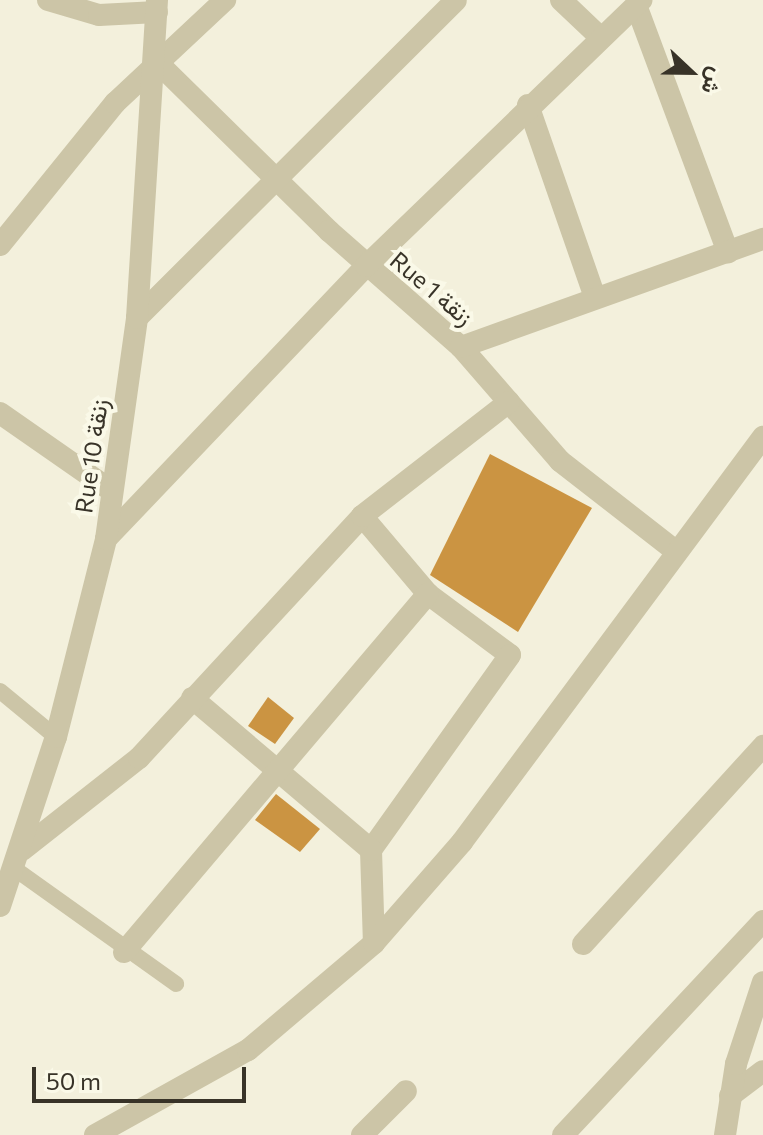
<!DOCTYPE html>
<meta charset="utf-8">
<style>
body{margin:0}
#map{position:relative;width:763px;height:1135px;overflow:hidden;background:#f3f0dc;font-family:Commissioner,Vazirmatn,sans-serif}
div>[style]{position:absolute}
.building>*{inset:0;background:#cb9442}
.pedestrian>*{height:16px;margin:-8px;padding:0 8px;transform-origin:8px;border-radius:8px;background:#ccc5a7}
.minor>*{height:22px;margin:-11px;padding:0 11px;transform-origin:11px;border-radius:11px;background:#ccc5a7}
span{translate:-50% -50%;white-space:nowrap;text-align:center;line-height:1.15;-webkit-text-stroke:8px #faf9e8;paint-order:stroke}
.street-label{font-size:24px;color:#383328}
.north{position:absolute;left:651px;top:32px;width:80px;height:80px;-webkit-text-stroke:6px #faf9e8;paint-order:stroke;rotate:112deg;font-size:22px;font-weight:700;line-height:32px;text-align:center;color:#383328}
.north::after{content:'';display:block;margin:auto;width:28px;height:36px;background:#383328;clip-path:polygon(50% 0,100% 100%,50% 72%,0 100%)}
.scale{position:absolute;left:32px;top:1067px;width:214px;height:36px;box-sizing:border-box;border:4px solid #383328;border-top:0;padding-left:10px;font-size:24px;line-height:28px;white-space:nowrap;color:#383328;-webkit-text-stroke:6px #faf9e8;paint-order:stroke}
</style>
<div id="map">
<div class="building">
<div style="clip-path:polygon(490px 454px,592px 508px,518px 632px,430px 575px)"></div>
<div style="clip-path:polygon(268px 697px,294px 718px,275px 744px,248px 726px)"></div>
<div style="clip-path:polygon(276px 794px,320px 829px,300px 852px,255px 820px)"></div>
</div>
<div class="pedestrian">
<div style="left:0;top:691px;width:72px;rotate:39.4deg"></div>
<div style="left:15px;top:869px;width:198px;rotate:35.5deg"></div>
</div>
<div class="minor">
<div style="left:48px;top:0;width:53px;rotate:16.4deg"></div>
<div style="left:99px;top:15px;width:58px;rotate:-3deg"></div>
<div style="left:561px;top:0;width:55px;rotate:43.5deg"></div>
<div style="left:636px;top:5px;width:264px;rotate:69.6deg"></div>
<div style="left:158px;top:63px;width:240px;rotate:44.5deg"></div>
<div style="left:329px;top:231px;width:176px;rotate:41.3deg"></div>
<div style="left:461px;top:347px;width:151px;rotate:49deg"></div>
<div style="left:560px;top:461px;width:143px;rotate:37.9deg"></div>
<div style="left:528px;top:105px;width:201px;rotate:70.8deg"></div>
<div style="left:0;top:245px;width:183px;rotate:-51deg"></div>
<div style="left:115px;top:103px;width:151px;rotate:-43.1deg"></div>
<div style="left:137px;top:318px;width:450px;rotate:-44.9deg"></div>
<div style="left:461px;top:347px;width:321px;rotate:-19.7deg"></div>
<div style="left:0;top:413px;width:136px;rotate:34.9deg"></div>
<div style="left:362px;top:516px;width:102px;rotate:49.8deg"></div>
<div style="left:428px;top:594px;width:102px;rotate:36.6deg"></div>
<div style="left:510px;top:655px;width:239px;rotate:125.5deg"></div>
<div style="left:371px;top:850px;width:93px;rotate:88.2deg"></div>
<div style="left:106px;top:539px;width:377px;rotate:-46.4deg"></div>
<div style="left:366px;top:266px;width:383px;rotate:-44deg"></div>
<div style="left:192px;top:698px;width:235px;rotate:40.3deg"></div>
<div style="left:22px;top:850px;width:149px;rotate:-38.2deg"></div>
<div style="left:139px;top:758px;width:329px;rotate:-47.3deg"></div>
<div style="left:362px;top:516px;width:186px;rotate:-37.8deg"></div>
<div style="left:0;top:906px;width:178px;rotate:-71.7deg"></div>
<div style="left:56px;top:737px;width:204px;rotate:-75.8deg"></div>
<div style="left:106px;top:539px;width:223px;rotate:-82deg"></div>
<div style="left:137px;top:318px;width:319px;rotate:-86.4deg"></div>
<div style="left:583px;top:944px;width:268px;rotate:-47.7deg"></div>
<div style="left:124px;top:952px;width:470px;rotate:-49.7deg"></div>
<div style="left:730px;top:1096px;width:41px;rotate:-37.1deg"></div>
<div style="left:95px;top:1135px;width:175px;rotate:-29.1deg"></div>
<div style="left:248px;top:1050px;width:165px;rotate:-40.3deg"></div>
<div style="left:374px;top:943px;width:134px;rotate:-48.9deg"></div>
<div style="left:462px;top:842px;width:505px;rotate:-53.38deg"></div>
<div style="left:362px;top:1135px;width:62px;rotate:-45deg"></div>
<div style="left:563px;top:1135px;width:293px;rotate:-46.9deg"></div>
<div style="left:725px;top:1135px;width:72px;rotate:-81.2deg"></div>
<div style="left:736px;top:1064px;width:86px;rotate:-71.8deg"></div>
</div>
<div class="street-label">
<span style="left:432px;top:288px;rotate:40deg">Rue 1 زنقة</span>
<span style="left:91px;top:456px;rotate:-82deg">Rue 10 زنقة</span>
</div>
<div class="north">ش</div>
<div class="scale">50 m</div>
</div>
